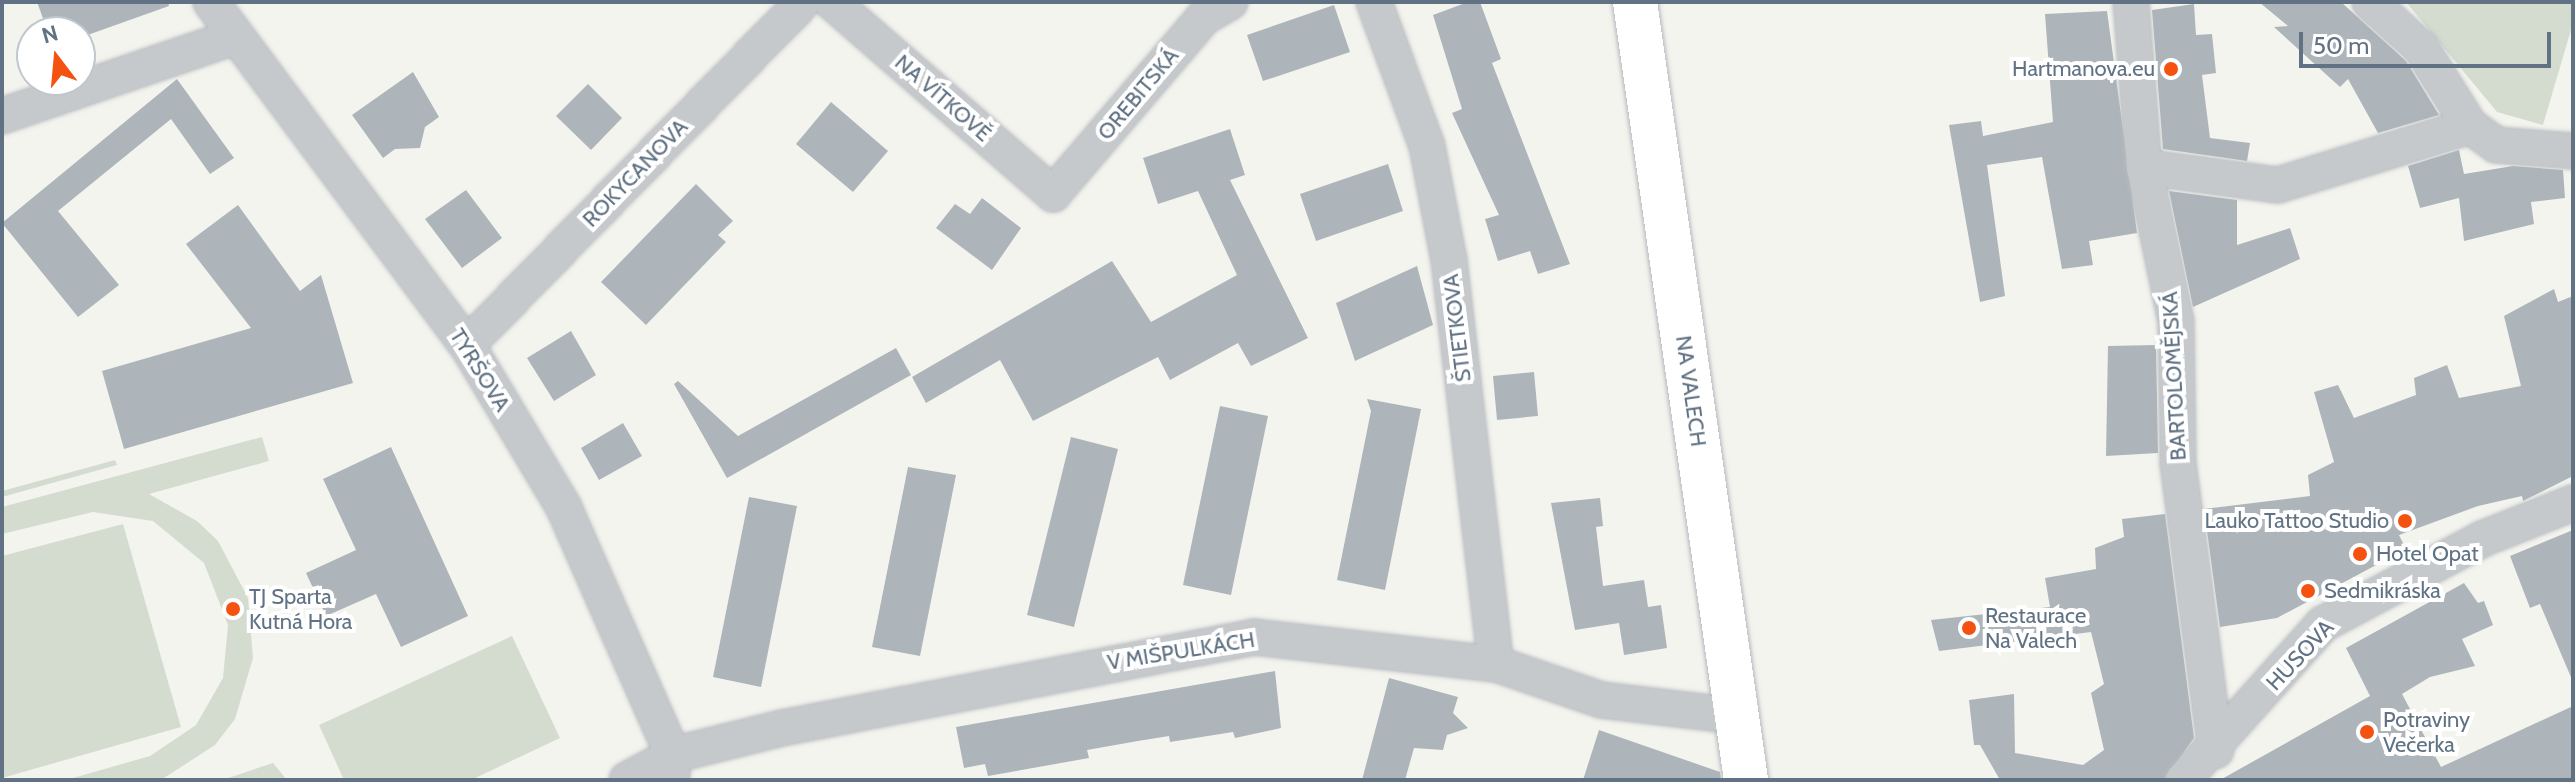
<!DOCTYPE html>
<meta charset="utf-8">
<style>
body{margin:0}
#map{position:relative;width:2575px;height:782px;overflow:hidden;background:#f4f4ef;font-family:Cabin,sans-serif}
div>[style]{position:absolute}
.green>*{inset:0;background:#d4dcd0}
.building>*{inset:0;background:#adb5ba}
.roads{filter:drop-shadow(0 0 2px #b6babe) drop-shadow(0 0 2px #b6babe)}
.street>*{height:34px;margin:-17px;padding:0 17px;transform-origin:17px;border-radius:17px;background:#c6c9cc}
.primary>*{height:44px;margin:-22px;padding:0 22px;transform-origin:22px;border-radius:22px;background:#fff}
.dots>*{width:22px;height:22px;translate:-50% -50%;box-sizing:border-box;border:4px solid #fff;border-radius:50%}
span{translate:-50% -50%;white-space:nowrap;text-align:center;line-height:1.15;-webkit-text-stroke:8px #fff;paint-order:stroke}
.poi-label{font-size:22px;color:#607283}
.right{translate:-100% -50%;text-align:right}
.left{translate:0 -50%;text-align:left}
.street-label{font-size:22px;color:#607283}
.frame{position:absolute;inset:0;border:4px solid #607283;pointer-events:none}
.north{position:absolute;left:16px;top:16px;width:80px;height:80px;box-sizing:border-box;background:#fff;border:2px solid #bfc7cd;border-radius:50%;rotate:344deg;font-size:22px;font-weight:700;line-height:32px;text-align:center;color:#607283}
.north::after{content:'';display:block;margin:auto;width:28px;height:36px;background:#f35210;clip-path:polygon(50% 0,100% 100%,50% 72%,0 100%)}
.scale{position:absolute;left:2299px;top:32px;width:252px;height:36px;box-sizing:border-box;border:4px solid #607283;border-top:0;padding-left:10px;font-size:24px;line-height:28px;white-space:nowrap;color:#607283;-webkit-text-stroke:6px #fff;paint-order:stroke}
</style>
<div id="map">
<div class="green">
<div style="clip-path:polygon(2406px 2px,2573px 2px,2573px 23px,2543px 125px,2497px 112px)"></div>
<div style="clip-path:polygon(262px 437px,269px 461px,149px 494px,197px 521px,218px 541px,248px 598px,253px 658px,235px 719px,215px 745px,161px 780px,66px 780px,150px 756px,196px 725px,223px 678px,228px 625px,204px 563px,153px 521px,93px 512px,2px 534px,2px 507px)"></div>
<div style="clip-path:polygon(115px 460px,117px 465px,2px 497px,2px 491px)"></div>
<div style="clip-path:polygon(123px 524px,181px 727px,2px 778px,2px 556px)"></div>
<div style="clip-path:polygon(512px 636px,560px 738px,471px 780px,344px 780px,319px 725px)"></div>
<div style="clip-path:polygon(273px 763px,287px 780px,222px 780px)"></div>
</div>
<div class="building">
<div style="clip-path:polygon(37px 2px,168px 2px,169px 6px,82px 37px,48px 32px)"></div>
<div style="clip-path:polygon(1468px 2px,1480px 2px,1501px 59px,1492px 63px,1570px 264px,1538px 274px,1530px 251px,1498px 261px,1485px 219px,1499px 215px,1452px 113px,1462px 109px,1433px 15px)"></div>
<div style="clip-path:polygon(2259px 2px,2341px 2px,2406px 61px,2439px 115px,2378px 133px,2348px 79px,2340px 87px,2274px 27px,2288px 26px)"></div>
<div style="clip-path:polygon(2194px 4px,2196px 35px,2212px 34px,2216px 73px,2202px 75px,2210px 138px,2250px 143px,2247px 161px,2163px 149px,2152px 10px)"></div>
<div style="clip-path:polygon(1334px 5px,1350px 52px,1263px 81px,1247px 35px)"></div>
<div style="clip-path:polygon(2107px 11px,2137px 233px,2089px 241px,2093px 265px,2062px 269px,2042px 157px,1987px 165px,2005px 296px,1980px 302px,1949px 125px,1981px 121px,1983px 136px,2053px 122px,2045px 14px)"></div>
<div style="clip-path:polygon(413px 72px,439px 117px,425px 127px,420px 148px,395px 149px,383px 158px,352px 115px)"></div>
<div style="clip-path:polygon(177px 79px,234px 158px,210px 174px,171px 119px,58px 211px,119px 285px,78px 317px,2px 223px)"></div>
<div style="clip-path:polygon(588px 84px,622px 118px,591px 150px,556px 116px)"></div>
<div style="clip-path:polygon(831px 102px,888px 151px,853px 192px,796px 144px)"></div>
<div style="clip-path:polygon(1230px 129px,1245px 175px,1230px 180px,1308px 338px,1251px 366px,1238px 343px,1170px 380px,1158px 357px,1033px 421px,1000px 360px,926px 403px,912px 377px,1112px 261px,1151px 322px,1237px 275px,1198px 191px,1158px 204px,1143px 158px)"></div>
<div style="clip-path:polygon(2459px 150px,2464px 174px,2513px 166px,2563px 170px,2565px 198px,2531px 202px,2534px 224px,2464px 241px,2459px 198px,2420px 208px,2408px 166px)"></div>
<div style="clip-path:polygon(1388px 164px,1403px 211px,1316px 241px,1300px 194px)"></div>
<div style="clip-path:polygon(696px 184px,733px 221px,718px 235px,726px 242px,646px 325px,601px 282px)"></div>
<div style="clip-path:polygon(466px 190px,502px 238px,462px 268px,425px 219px)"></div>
<div style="clip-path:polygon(2169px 191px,2237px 200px,2237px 245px,2290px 228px,2300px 259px,2193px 307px)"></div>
<div style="clip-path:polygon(982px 198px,1021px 228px,992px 270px,936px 228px,955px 204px,970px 214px)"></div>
<div style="clip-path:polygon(238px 205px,300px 291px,321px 275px,353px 383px,124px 449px,102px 371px,251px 328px,186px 244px)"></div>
<div style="clip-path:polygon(1417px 266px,1433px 325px,1355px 361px,1336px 303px)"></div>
<div style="clip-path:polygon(2554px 289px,2558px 302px,2573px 296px,2573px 476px,2523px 501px,2522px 496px,2478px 506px,2399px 535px,2406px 549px,2277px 618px,2220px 627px,2204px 509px,2310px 496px,2308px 475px,2334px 462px,2314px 392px,2338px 385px,2354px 418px,2416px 395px,2414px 378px,2447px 365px,2459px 398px,2521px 386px,2504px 316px)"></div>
<div style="clip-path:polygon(571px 331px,596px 375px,554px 401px,527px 358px)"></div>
<div style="clip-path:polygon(2156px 345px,2158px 453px,2106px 456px,2108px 346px)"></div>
<div style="clip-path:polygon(896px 348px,911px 375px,727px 478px,674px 384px,678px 381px,738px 436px)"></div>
<div style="clip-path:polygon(1534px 372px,1538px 416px,1497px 420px,1493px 376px)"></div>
<div style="clip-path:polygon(1367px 399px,1421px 409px,1385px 590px,1337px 580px,1371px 411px)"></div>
<div style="clip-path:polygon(1220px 406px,1268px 416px,1231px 595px,1183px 585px)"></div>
<div style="clip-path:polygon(623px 423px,642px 456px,599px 480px,581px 448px)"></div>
<div style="clip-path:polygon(1071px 437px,1118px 449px,1074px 627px,1027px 615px)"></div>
<div style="clip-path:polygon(391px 447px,468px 616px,401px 647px,376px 594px,326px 616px,306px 573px,356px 550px,323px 479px)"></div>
<div style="clip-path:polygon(908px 467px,956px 475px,920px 656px,872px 647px)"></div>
<div style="clip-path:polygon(749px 497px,797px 506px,761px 687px,713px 677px)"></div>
<div style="clip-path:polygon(1600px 498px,1603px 526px,1596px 527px,1603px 586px,1644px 580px,1648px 607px,1661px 605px,1667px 648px,1624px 655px,1619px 623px,1575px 630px,1551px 503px)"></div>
<div style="clip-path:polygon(2165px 514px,2194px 738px,2164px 780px,2000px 780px,1980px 745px,1974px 745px,1969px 700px,2014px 694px,2015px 753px,2083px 765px,2104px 750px,2091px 693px,2104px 684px,2091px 632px,1939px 651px,1931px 620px,2050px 607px,2045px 578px,2096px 569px,2095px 548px,2124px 537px,2122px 519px)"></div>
<div style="clip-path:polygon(2573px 530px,2573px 682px,2540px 604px,2530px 608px,2510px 556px)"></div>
<div style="clip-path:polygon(2464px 583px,2478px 603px,2484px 601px,2493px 625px,2462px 639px,2475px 666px,2430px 677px,2402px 694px,2441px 767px,2573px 706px,2573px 780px,2220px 780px,2370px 696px,2346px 648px)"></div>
<div style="clip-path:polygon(1275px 671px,1281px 728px,1235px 738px,1233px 732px,1170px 742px,1169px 736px,1138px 741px,1087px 750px,1089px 758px,988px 776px,985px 764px,964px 768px,956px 727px)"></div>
<div style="clip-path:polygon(1389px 678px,1458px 697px,1453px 713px,1468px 728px,1447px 735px,1443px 750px,1414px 748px,1405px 780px,1362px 780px)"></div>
<div style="clip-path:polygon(1599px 730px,1720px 772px,1721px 780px,1583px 780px)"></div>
</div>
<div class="roads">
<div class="street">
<div style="left:211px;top:2px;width:428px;rotate:53.3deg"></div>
<div style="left:467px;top:345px;width:190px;rotate:59.2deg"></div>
<div style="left:564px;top:508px;width:270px;rotate:66.2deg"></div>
<div style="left:673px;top:755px;width:21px;rotate:93deg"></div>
<div style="left:832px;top:2px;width:293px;rotate:41deg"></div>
<div style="left:1053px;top:194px;width:233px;rotate:-49.5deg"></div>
<div style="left:1204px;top:17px;width:30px;rotate:-30deg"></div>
<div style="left:1374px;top:2px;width:153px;rotate:69.8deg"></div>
<div style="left:1427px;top:146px;width:116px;rotate:79.1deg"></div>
<div style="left:1449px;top:260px;width:407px;rotate:83.4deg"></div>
<div style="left:2131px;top:2px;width:166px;rotate:85.5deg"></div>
<div style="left:2144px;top:167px;width:157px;rotate:78.3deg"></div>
<div style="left:2176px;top:321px;width:142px;rotate:89.2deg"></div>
<div style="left:2178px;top:463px;width:290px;rotate:82.5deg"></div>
<div style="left:2370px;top:2px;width:69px;rotate:42deg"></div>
<div style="left:2421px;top:48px;width:92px;rotate:57.9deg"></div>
<div style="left:2470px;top:126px;width:32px;rotate:36deg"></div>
<div style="left:2496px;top:145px;width:77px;rotate:4.5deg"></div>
<div style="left:2px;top:116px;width:245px;rotate:-18.8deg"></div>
<div style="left:2144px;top:167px;width:135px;rotate:7.7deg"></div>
<div style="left:2278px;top:185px;width:201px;rotate:-17.1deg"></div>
<div style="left:467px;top:345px;width:480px;rotate:-45.6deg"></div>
<div style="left:627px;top:780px;width:52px;rotate:-28.5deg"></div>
<div style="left:673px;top:755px;width:112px;rotate:-13.9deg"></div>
<div style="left:782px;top:728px;width:481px;rotate:-10.9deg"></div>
<div style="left:1254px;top:637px;width:244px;rotate:6.4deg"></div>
<div style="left:1496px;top:664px;width:111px;rotate:18.9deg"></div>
<div style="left:1601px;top:700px;width:138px;rotate:6.7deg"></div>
<div style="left:2183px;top:780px;width:210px;rotate:-48.1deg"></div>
<div style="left:2323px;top:624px;width:180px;rotate:-28.1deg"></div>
<div style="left:2482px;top:539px;width:98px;rotate:-21.6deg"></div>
</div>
<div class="primary">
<div style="left:1635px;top:2px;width:786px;rotate:81.88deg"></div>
</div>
</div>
<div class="dots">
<div style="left:2171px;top:69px;background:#f35210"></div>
<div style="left:2405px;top:521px;background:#f35210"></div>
<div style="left:2360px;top:554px;background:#f35210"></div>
<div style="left:2308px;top:591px;background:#f35210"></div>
<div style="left:233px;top:609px;background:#f35210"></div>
<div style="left:1969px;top:628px;background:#f35210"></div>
<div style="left:2367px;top:732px;background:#f35210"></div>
</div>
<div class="poi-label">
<span class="right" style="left:2155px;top:69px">Hartmanova.eu</span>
<span class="right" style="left:2389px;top:521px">Lauko Tattoo Studio</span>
<span class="left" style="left:2376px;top:554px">Hotel Opat</span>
<span class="left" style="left:2324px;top:591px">Sedmikráska</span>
<span class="left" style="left:249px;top:609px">TJ Sparta<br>Kutná Hora</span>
<span class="left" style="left:1985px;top:628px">Restaurace<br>Na Valech</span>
<span class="left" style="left:2383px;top:732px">Potraviny<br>Večerka</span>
</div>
<div class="street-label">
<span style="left:1138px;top:94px;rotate:-50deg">OREBITSKÁ</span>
<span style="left:943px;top:98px;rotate:41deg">NA VÍTKOVĚ</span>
<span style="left:635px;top:173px;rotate:-46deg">ROKYCANOVA</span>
<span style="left:1457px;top:328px;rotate:-97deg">ŠTIETKOVA</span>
<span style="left:480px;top:370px;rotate:58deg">TYRŠOVA</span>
<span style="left:2174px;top:376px;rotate:-93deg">BARTOLOMĚJSKÁ</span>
<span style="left:1691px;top:391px;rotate:82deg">NA VALECH</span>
<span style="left:1181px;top:651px;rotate:-9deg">V MIŠPULKÁCH</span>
<span style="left:2300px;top:655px;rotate:-47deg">HUSOVA</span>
</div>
<div class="frame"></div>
<div class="north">N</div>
<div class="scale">50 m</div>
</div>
